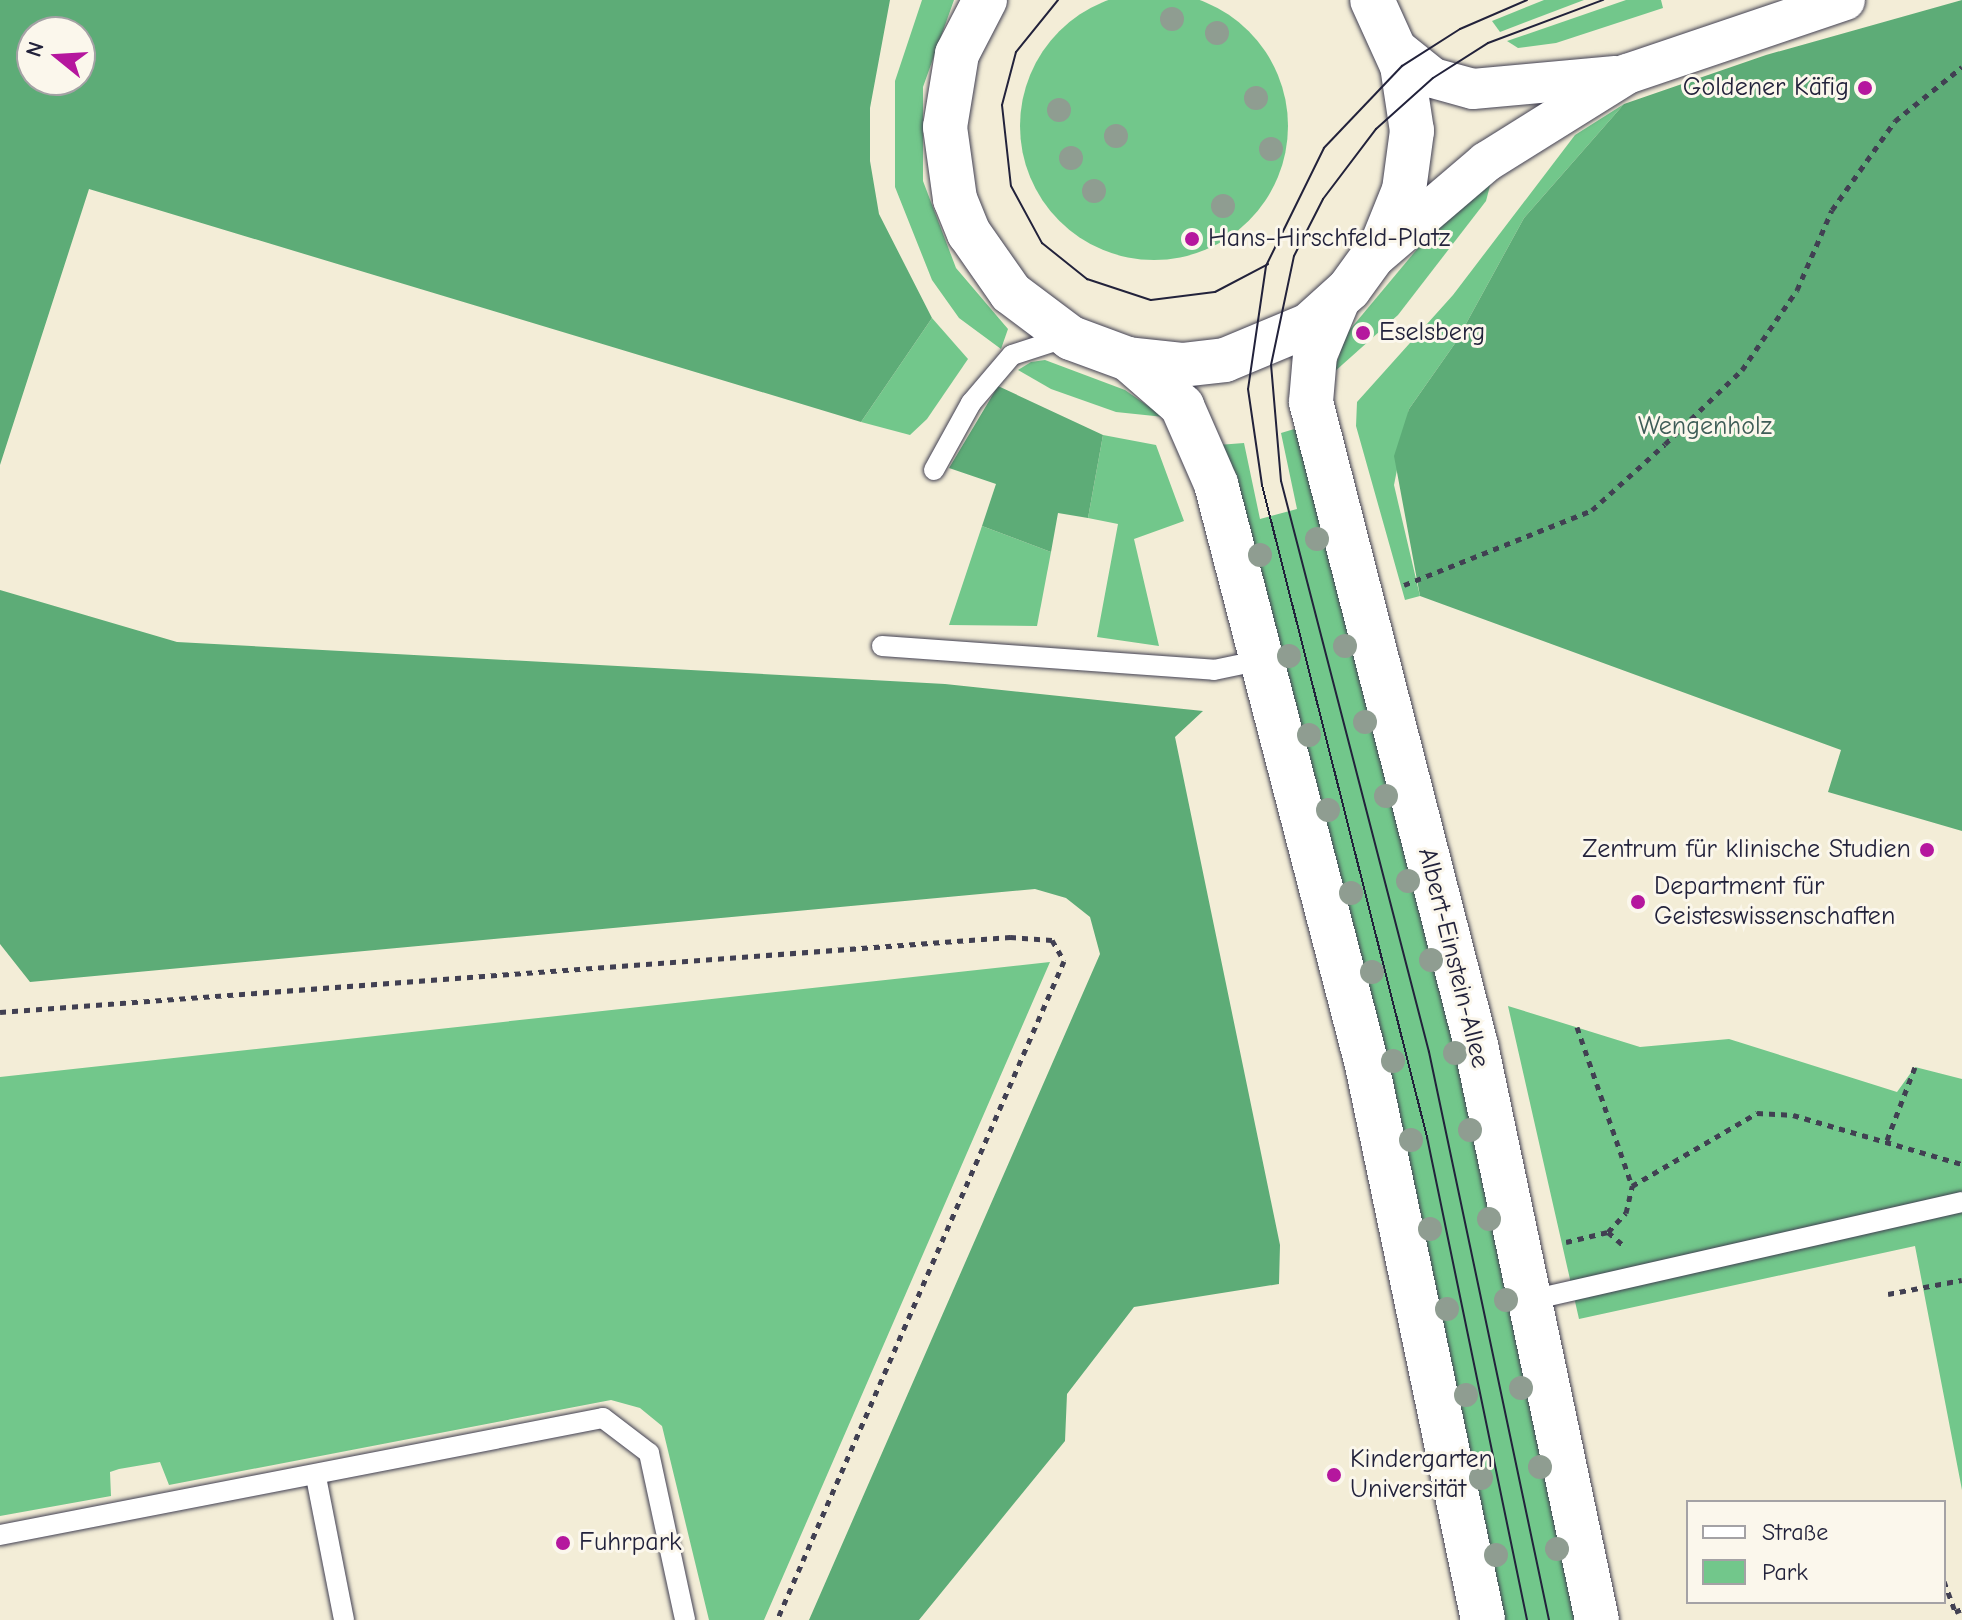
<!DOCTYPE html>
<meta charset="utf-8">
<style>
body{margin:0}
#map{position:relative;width:1962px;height:1620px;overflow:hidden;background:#f3edd7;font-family:"Comic Neue",sans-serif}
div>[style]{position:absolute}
.green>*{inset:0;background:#72c78b}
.round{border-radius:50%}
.forest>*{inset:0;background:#5dac77}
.path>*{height:5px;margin-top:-2.5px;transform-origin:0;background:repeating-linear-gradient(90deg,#414052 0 6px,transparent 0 12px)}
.roads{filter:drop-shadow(0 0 2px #414052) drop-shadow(0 0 2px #414052)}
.service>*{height:20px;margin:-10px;padding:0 10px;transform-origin:10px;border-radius:10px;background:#fff}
.minor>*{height:40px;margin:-20px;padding:0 20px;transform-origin:20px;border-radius:20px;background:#fff}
.tertiary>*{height:44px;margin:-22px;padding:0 22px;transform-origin:22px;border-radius:22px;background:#fff}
.tram>*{height:2px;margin:-1px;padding:0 1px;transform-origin:1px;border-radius:1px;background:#22223b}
.trees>*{width:24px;height:24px;margin:-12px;border-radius:50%;background:#8f9d91}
.dots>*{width:22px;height:22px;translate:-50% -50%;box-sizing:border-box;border:4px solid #fbf7ec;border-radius:50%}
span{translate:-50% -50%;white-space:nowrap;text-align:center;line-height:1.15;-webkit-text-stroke:6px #fbf7ec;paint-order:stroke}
.poi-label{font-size:26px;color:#22223b}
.right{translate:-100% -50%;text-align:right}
.left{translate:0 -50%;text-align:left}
.park-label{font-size:26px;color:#3e5c57}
.street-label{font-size:26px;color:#22223b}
.legend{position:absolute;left:1686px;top:1500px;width:260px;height:104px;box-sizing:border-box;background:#fbf7ec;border:2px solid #a4a2a5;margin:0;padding:10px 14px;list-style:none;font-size:24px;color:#22223b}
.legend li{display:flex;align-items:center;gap:16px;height:40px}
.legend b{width:40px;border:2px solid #a4a2a5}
.north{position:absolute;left:16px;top:16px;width:80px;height:80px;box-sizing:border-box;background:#fbf7ec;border:2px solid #a4a2a5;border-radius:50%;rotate:288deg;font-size:22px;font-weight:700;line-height:32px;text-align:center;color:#22223b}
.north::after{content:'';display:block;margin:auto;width:28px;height:36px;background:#b5179e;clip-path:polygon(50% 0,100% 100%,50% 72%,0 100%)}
</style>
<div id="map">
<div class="green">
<div class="round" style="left:1020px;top:-8px;width:268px;height:268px"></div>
<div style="clip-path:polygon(922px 0,954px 0,923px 87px,923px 181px,956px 268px,1008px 329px,1001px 349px,959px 318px,932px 280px,895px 187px,895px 81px)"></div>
<div style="clip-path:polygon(1544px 0,1584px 0,1500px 32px,1492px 21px)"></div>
<div style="clip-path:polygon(1626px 0,1661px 0,1663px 8px,1556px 43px,1518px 48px,1507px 41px)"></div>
<div style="clip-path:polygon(1624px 104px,1524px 218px,1456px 342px,1409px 409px,1394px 485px,1420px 596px,1405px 600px,1356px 426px,1357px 402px,1453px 295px,1575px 135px)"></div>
<div style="clip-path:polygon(1492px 178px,1486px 201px,1398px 315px,1333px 373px,1347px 333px,1428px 236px)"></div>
<div style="clip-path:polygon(932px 318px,968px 359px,927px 419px,910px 435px,861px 422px)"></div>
<div style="clip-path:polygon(1031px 362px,1045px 360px,1125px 390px,1164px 417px,1116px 412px,1051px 389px,1018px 370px)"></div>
<div style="clip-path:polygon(1301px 427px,1437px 958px,1581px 1620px,1499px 1620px,1218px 445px,1244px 443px,1260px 519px,1297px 509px,1281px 433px)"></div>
<div style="clip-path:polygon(1103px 435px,1156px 445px,1184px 521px,1134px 539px,1159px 646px,1097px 637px,1118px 524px,1088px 518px)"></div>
<div style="clip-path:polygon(982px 526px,1051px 552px,1037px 626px,949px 625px)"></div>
<div style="clip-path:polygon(1050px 962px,764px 1620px,709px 1620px,662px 1426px,640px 1408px,611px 1400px,169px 1485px,160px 1462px,119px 1469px,110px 1472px,111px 1496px,0 1516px,0 1077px)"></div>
<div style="clip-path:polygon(1508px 1006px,1640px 1047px,1729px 1039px,1897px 1092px,1915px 1067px,1962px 1079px,1962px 1490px,1915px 1246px,1579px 1319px)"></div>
</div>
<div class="forest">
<div style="clip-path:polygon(evenodd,0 0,890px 0,870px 108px,870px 161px,879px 214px,932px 318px,861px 422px,89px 189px,0 465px,0 0,80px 32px,80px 80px,32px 80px,32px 32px,80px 32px)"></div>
<div style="clip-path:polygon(1962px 0,1962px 831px,1828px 792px,1841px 750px,1420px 596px,1394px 456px,1409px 409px,1456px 342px,1524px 218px,1624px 104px,1766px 55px)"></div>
<div style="clip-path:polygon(998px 386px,1103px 435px,1088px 518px,1058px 513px,1051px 552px,982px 526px,996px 484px,949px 468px)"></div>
<div style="clip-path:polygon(0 590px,177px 642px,945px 684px,1203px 711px,1175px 737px,1280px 1245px,1279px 1284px,1134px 1307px,1067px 1394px,1065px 1441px,919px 1620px,809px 1620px,1100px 954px,1090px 917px,1066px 898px,1035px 889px,30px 982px,0 944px)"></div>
</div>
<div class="path">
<div style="left:1404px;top:585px;width:202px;rotate:-21.7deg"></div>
<div style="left:1592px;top:510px;width:98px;rotate:-42.1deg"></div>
<div style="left:1665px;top:444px;width:107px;rotate:-43.9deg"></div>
<div style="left:1742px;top:370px;width:97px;rotate:-55.5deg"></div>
<div style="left:1797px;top:290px;width:87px;rotate:-66.4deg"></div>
<div style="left:1832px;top:210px;width:109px;rotate:-54.7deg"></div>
<div style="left:1895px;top:121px;width:86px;rotate:-38.9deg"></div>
<div style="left:0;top:1012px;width:1013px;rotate:-4.25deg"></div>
<div style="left:1010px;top:937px;width:42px;rotate:4.1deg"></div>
<div style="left:1052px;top:940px;width:24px;rotate:60deg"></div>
<div style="left:1064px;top:961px;width:719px;rotate:113.53deg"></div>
<div style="left:1577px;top:1027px;width:168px;rotate:70.9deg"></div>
<div style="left:1887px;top:1140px;width:78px;rotate:-69deg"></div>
<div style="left:1608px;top:1232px;width:20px;rotate:41deg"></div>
<div style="left:1566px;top:1242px;width:43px;rotate:-13.4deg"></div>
<div style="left:1608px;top:1232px;width:26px;rotate:-47deg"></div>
<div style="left:1626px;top:1213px;width:28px;rotate:-77deg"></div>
<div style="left:1632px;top:1186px;width:145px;rotate:-30.3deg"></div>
<div style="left:1757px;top:1113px;width:36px;rotate:3deg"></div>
<div style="left:1793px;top:1115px;width:176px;rotate:16.2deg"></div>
<div style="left:1888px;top:1294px;width:75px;rotate:-10.7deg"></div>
<div style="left:1944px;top:1581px;width:33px;rotate:70deg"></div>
<div style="left:1955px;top:1612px;width:8px;rotate:-23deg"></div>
</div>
<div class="roads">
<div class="service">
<div style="left:934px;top:470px;width:77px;rotate:-61.1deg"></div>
<div style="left:971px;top:403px;width:63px;rotate:-49.5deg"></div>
<div style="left:1012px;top:355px;width:55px;rotate:-18.1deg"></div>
<div style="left:882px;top:646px;width:333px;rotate:4.1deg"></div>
<div style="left:1214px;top:670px;width:49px;rotate:-11.8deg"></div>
<div style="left:1531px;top:1300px;width:442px;rotate:-12.8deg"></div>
<div style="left:316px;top:1477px;width:146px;rotate:78.9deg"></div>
<div style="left:0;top:1535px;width:614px;rotate:-10.98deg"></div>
<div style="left:603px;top:1418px;width:58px;rotate:37.3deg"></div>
<div style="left:649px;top:1453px;width:171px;rotate:77.8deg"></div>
</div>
<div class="minor">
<div style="left:1397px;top:49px;width:46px;rotate:38.9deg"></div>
<div style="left:1433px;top:78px;width:41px;rotate:15.4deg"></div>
<div style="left:1473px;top:89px;width:143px;rotate:-5.2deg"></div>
<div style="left:1376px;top:256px;width:145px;rotate:-40.5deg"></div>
<div style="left:1486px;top:162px;width:166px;rotate:-32deg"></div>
<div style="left:1627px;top:74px;width:230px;rotate:-18.7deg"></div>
</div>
<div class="tertiary">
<div style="left:985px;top:0;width:61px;rotate:117.4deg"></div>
<div style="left:957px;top:54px;width:74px;rotate:99.3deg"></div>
<div style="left:945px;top:127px;width:73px;rotate:82.1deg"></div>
<div style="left:955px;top:199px;width:37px;rotate:68deg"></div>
<div style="left:969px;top:233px;width:73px;rotate:55deg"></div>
<div style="left:1011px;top:293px;width:75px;rotate:36.9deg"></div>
<div style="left:1071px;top:338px;width:61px;rotate:20.2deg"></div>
<div style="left:1128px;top:359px;width:54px;rotate:6.3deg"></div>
<div style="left:1182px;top:365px;width:43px;rotate:-6.6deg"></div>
<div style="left:1225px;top:360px;width:91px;rotate:-22.6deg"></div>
<div style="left:1309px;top:325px;width:54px;rotate:-42deg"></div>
<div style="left:1349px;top:289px;width:58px;rotate:-54.1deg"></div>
<div style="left:1383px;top:242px;width:56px;rotate:-68deg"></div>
<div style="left:1404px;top:190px;width:60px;rotate:-82.3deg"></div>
<div style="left:1412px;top:131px;width:66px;rotate:-98.7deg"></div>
<div style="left:1402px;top:66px;width:72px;rotate:-114.4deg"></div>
<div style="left:1337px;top:302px;width:57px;rotate:112.5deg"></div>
<div style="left:1315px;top:355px;width:47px;rotate:94.9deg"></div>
<div style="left:1311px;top:402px;width:664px;rotate:75.61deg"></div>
<div style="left:1476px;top:1045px;width:588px;rotate:78.12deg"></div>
<div style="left:1128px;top:359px;width:72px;rotate:41deg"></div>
<div style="left:1182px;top:406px;width:85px;rotate:66.4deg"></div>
<div style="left:1216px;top:484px;width:600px;rotate:75.43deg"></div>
<div style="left:1367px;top:1065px;width:567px;rotate:78.19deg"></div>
</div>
</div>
<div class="tram">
<div style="left:1058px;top:0;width:67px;rotate:128.9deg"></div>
<div style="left:1016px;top:52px;width:55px;rotate:104.8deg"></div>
<div style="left:1002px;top:105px;width:81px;rotate:83.7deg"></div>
<div style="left:1011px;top:186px;width:65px;rotate:61.5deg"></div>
<div style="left:1042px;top:243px;width:58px;rotate:38.7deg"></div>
<div style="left:1087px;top:279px;width:67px;rotate:18.2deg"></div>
<div style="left:1151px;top:300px;width:64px;rotate:-7.1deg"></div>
<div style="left:1215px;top:292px;width:60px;rotate:-27.8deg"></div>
<div style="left:1527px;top:0;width:73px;rotate:156.6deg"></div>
<div style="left:1460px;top:29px;width:69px;rotate:147.5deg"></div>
<div style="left:1402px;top:66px;width:113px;rotate:133.6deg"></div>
<div style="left:1324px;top:148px;width:131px;rotate:116.2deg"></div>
<div style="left:1266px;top:266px;width:124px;rotate:98.3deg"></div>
<div style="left:1248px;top:389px;width:97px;rotate:81.7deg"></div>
<div style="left:1262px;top:485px;width:673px;rotate:75.8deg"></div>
<div style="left:1427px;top:1137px;width:493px;rotate:78.3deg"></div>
<div style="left:1549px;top:1620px;width:581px;rotate:-101.93deg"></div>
<div style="left:1429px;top:1052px;width:590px;rotate:-104.53deg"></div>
<div style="left:1281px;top:481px;width:116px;rotate:-94.9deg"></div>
<div style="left:1271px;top:365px;width:111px;rotate:-78.1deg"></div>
<div style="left:1294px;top:256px;width:64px;rotate:-63deg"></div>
<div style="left:1323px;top:199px;width:88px;rotate:-52.9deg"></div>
<div style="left:1376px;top:129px;width:76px;rotate:-41.8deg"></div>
<div style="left:1433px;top:78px;width:65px;rotate:-32.5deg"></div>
<div style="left:1488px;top:43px;width:123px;rotate:-20.5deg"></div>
</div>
<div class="trees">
<div style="left:1172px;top:19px"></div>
<div style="left:1217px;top:33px"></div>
<div style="left:1256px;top:98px"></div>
<div style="left:1059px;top:110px"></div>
<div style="left:1116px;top:136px"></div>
<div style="left:1271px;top:149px"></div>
<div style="left:1071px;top:158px"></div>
<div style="left:1094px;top:191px"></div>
<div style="left:1223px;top:206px"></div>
<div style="left:1317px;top:539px"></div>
<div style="left:1260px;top:555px"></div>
<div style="left:1345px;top:646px"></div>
<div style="left:1289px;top:656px"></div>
<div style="left:1365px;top:722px"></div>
<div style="left:1309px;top:735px"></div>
<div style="left:1386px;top:796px"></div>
<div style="left:1328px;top:810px"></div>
<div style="left:1408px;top:881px"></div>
<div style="left:1351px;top:893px"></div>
<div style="left:1431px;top:960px"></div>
<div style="left:1372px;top:972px"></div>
<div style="left:1455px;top:1053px"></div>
<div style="left:1393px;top:1061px"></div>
<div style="left:1470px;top:1130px"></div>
<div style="left:1411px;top:1140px"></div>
<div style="left:1489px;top:1219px"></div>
<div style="left:1430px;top:1229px"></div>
<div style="left:1506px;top:1300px"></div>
<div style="left:1447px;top:1309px"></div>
<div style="left:1521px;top:1388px"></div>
<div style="left:1466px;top:1395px"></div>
<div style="left:1540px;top:1467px"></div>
<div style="left:1481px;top:1478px"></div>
<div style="left:1557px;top:1549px"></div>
<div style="left:1496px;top:1555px"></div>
</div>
<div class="dots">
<div style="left:1865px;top:88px;background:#b5179e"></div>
<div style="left:1192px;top:239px;background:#b5179e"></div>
<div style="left:1363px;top:333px;background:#b5179e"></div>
<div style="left:1927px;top:850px;background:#b5179e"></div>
<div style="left:1638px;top:902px;background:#b5179e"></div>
<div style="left:1334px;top:1475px;background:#b5179e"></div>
<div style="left:563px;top:1543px;background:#b5179e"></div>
</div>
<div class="poi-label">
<span class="right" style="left:1849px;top:88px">Goldener Käfig</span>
<span class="left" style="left:1208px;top:239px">Hans-Hirschfeld-Platz</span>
<span class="left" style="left:1379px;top:333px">Eselsberg</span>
<span class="right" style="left:1911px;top:850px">Zentrum für klinische Studien</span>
<span class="left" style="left:1654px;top:902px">Department für<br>Geisteswissenschaften</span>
<span class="left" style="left:1350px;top:1475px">Kindergarten<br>Universität</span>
<span class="left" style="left:579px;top:1543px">Fuhrpark</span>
</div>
<div class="park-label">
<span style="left:1705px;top:427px">Wengenholz</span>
</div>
<div class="street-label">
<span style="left:1453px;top:958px;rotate:76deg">Albert-Einstein-Allee</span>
</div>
<ul class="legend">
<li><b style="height:10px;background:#fff"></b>Straße</li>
<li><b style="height:22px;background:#72c78b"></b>Park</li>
</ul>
<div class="north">N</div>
</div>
